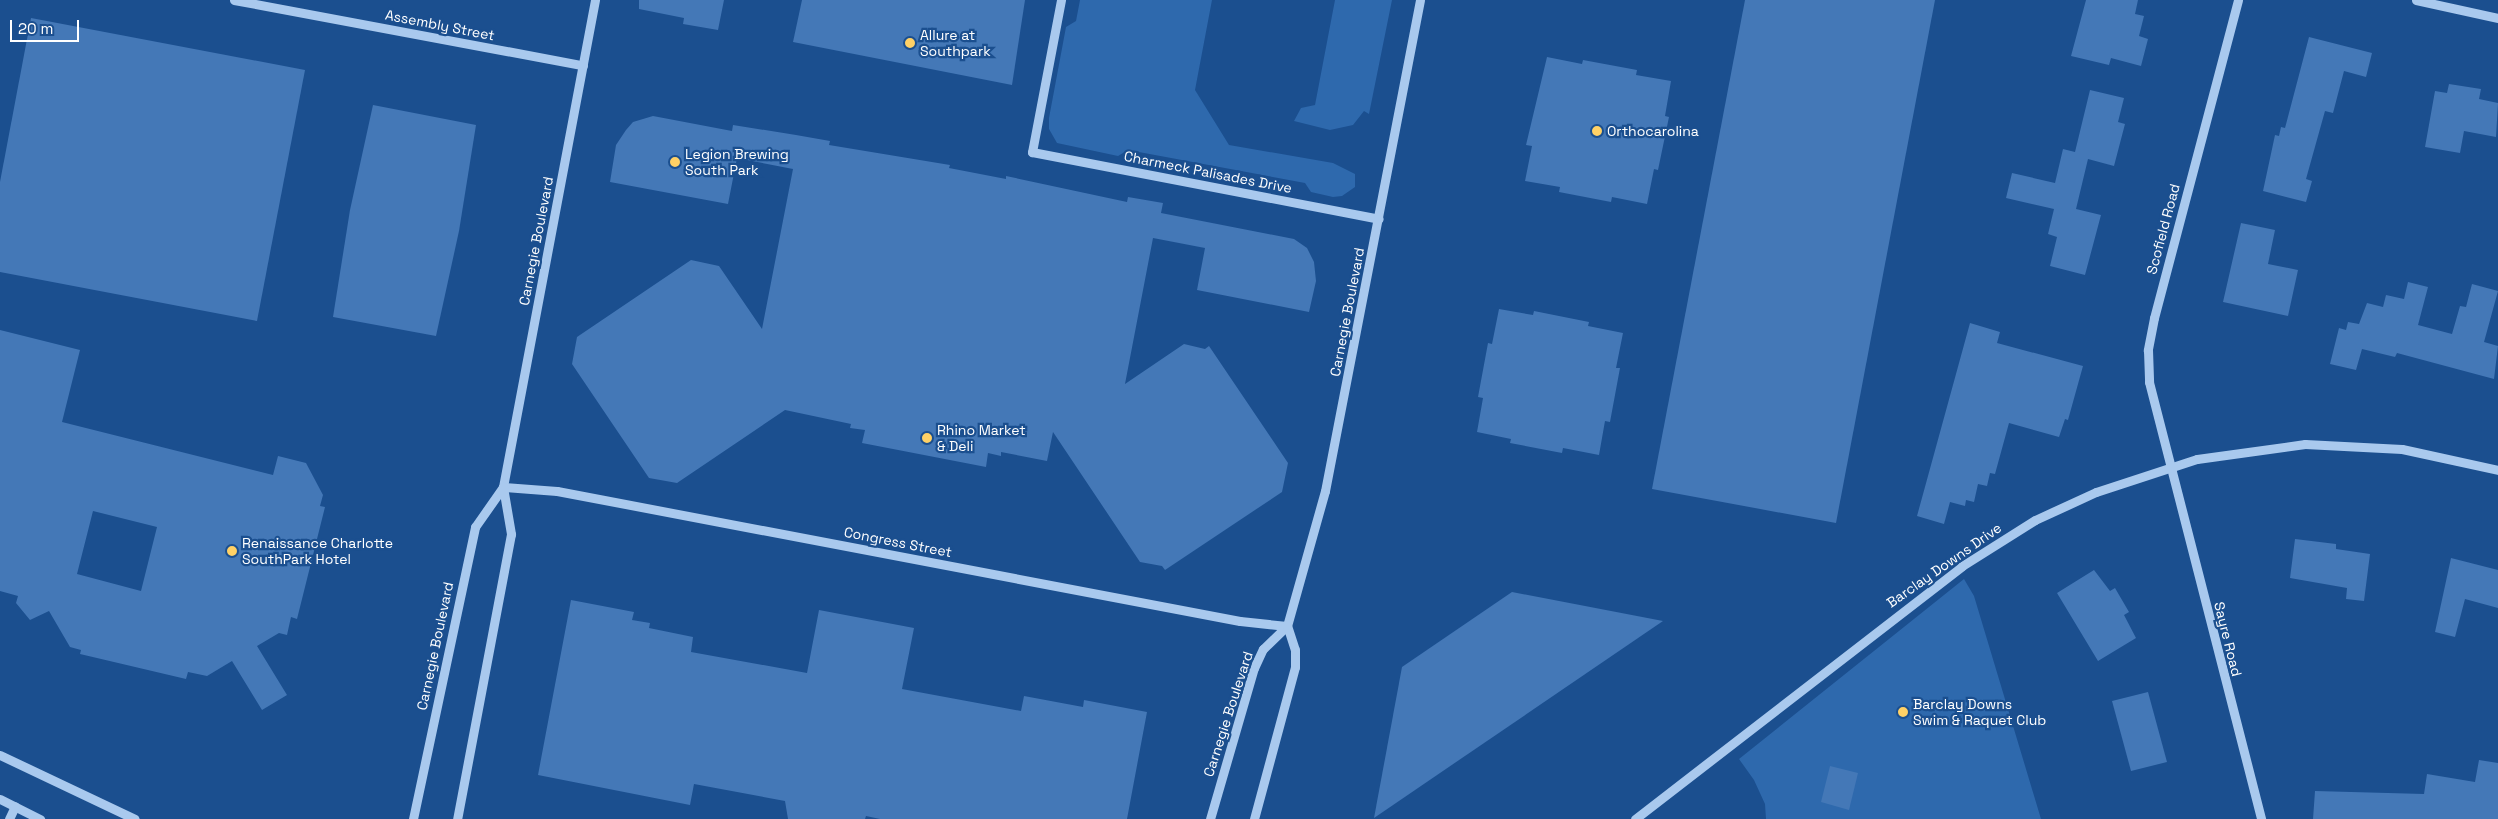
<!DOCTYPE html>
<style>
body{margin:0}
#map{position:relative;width:2498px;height:819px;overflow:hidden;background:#1b4f8f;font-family:"Space Grotesk",sans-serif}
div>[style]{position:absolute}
.green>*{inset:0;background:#2e69ad}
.building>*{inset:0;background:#4478b7}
.minor>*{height:9px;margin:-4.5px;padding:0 4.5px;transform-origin:4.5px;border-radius:4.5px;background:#a9c9ee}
.dots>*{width:14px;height:14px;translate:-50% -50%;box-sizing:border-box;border:2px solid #1b4f8f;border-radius:50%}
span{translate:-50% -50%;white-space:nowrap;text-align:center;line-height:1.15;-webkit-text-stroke:4.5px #1b4f8f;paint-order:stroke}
.street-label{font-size:14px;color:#fff}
.poi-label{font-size:14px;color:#fff}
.left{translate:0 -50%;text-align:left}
.scale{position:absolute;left:10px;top:20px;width:69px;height:22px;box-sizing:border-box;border:2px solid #fff;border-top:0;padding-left:6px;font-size:15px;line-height:18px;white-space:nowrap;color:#fff;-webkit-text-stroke:4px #1b4f8f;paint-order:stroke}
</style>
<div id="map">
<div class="green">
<div style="clip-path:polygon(1080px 0,1212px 0,1195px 90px,1229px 145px,1333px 163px,1355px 174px,1355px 187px,1342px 196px,1333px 197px,1311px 192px,1305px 183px,1128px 150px,1118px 156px,1057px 143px,1049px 129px,1049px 118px,1066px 27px,1076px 21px)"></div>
<div style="clip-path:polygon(1335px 0,1392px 0,1369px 114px,1364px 111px,1353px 125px,1330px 130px,1294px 121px,1301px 108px,1315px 105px)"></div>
<div style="clip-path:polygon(1964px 579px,1974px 596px,2041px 819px,1766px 819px,1765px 804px,1754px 780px,1739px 759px)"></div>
</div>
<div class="building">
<div style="clip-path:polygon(639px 0,724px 0,718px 30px,683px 24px,684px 18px,639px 9px)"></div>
<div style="clip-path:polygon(802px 0,1025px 0,1012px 85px,793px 42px)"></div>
<div style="clip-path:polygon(1745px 0,1935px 0,1836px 523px,1652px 489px)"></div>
<div style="clip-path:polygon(2086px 0,2138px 0,2135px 14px,2144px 16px,2139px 36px,2148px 39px,2141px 66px,2111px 58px,2109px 65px,2071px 56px)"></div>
<div style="clip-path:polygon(31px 18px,305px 70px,257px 321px,0 272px,0 182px)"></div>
<div style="clip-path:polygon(2309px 37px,2372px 53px,2366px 77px,2344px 71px,2333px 113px,2325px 111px,2306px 179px,2312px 181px,2306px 202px,2263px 191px,2275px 135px,2279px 136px,2281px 127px,2285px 128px)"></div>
<div style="clip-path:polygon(1547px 57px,1582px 64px,1583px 60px,1637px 70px,1636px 75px,1671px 81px,1665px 116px,1669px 117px,1658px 170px,1654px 169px,1647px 204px,1612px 197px,1611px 202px,1559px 192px,1560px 187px,1525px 181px,1532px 146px,1526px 145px)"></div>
<div style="clip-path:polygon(2449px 84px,2481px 89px,2479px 99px,2498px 103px,2496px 137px,2464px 131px,2460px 153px,2425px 147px,2435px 91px,2447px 93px)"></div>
<div style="clip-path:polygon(2090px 90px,2124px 98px,2118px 122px,2125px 124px,2114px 166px,2088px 159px,2076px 209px,2101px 215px,2085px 275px,2050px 266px,2057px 237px,2048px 234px,2054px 209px,2006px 198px,2012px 173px,2055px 183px,2063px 149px,2075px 152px)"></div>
<div style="clip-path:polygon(373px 105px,476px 125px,459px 231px,436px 336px,333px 317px,350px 210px)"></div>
<div style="clip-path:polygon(653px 116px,732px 131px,733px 125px,796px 135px,830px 141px,829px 145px,950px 165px,949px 168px,1006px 179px,1006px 176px,1127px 202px,1128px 197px,1163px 203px,1161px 213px,1294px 239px,1307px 248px,1314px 262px,1316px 281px,1309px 312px,1197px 290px,1205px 248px,1153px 238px,1125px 384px,1184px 344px,1205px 349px,1209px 346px,1288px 463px,1282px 492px,1165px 570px,1162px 566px,1140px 562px,1053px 432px,1047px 461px,1001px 452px,1001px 456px,988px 453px,986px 467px,862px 443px,865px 430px,850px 428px,851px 424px,785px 410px,677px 483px,649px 478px,572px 364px,577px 337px,691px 260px,719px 266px,762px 329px,793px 169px,737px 158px,728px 204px,610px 182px,616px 145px,626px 130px,633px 122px)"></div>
<div style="clip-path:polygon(2241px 223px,2275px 230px,2268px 264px,2298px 270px,2288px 316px,2223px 302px)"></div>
<div style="clip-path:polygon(2408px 282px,2428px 287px,2418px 325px,2452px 334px,2460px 306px,2466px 307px,2472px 284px,2498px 291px,2484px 342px,2498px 346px,2494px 379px,2397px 353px,2395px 357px,2362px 349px,2356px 370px,2330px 364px,2339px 328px,2346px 330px,2348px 322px,2359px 324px,2367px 303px,2383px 307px,2386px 295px,2404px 299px)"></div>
<div style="clip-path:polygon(1499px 309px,1533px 315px,1534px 311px,1589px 322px,1588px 326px,1623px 333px,1616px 368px,1620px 368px,1610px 422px,1605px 421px,1599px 455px,1563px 448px,1562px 453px,1510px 443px,1511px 439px,1477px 432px,1483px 398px,1478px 397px,1488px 343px,1492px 344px)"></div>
<div style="clip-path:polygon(1970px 323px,2000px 332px,1997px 343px,2083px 366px,2068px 420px,2065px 419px,2059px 437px,2009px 423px,1995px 474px,1990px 473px,1987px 486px,1978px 484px,1974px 502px,1966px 500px,1965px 506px,1950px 502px,1944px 524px,1917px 516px)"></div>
<div style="clip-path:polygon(evenodd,0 330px,80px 350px,62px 422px,273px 475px,278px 456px,306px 463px,323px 495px,320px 506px,325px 507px,297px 619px,291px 617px,287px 635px,279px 633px,257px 646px,287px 695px,262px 710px,232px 661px,207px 676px,188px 672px,186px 679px,80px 654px,81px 650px,70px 647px,49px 611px,30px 620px,16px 603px,18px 596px,0 591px,0 330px,93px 511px,157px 527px,141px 591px,77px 574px,93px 511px)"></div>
<div style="clip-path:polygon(2295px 539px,2336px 544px,2336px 549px,2370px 554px,2364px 601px,2346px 599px,2347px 588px,2290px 578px)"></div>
<div style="clip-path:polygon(2451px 558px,2498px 570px,2498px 608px,2465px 599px,2455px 637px,2435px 632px)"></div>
<div style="clip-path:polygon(2094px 570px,2110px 591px,2115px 588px,2129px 612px,2124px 615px,2136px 638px,2098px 661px,2057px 593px)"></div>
<div style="clip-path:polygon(1512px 592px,1663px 621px,1374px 818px,1402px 667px)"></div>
<div style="clip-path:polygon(571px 600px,634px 612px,632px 620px,650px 623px,649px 628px,693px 637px,691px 652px,807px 673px,819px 610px,914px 628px,902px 689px,1021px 711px,1024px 696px,1083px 707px,1084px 700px,1147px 712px,1127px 819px,880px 819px,866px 816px,865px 819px,788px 819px,785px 801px,694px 784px,690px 805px,538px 775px)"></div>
<div style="clip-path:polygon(2148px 692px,2167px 762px,2131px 771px,2112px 701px)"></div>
<div style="clip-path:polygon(2479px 760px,2498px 763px,2498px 819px,2313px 819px,2315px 791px,2424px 794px,2427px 774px,2475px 782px)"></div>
<div style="clip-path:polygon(1830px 766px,1858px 773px,1849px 810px,1821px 802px)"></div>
</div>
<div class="minor">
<div style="left:234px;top:0;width:355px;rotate:10.6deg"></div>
<div style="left:595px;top:0;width:496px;rotate:100.7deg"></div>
<div style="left:503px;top:487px;width:54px;rotate:4.2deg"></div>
<div style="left:557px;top:491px;width:695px;rotate:10.78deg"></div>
<div style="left:1240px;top:621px;width:47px;rotate:6.1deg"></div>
<div style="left:1061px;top:0;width:155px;rotate:100.8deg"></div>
<div style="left:1032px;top:152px;width:353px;rotate:10.9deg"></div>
<div style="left:2238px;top:0;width:329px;rotate:104.8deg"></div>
<div style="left:2154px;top:318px;width:33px;rotate:101deg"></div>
<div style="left:2148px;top:350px;width:32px;rotate:88deg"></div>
<div style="left:2149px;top:382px;width:451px;rotate:75.6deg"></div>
<div style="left:2416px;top:0;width:84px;rotate:12.4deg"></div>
<div style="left:0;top:755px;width:149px;rotate:25.4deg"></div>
<div style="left:0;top:799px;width:45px;rotate:26.6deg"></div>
<div style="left:9px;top:819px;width:14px;rotate:-65deg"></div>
<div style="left:413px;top:819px;width:299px;rotate:-78deg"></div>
<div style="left:475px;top:527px;width:49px;rotate:-55deg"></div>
<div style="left:503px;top:487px;width:48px;rotate:80.3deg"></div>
<div style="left:511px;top:534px;width:290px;rotate:100.7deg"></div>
<div style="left:1210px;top:819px;width:157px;rotate:-73.8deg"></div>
<div style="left:1254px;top:668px;width:21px;rotate:-65deg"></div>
<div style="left:1263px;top:649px;width:33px;rotate:-44deg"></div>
<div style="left:1287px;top:626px;width:140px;rotate:-74.3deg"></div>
<div style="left:1325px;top:491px;width:500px;rotate:-79.05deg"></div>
<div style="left:1254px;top:819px;width:157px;rotate:-74.9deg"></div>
<div style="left:1295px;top:667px;width:17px;rotate:-90deg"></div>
<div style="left:1295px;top:650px;width:25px;rotate:-108deg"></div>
<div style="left:1635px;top:819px;width:413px;rotate:-37.7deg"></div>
<div style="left:1962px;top:566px;width:86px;rotate:-32.2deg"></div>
<div style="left:2035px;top:520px;width:67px;rotate:-24.7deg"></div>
<div style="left:2096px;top:492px;width:106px;rotate:-18.1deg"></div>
<div style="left:2197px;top:459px;width:109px;rotate:-7.9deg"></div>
<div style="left:2305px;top:444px;width:97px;rotate:3deg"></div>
<div style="left:2402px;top:449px;width:98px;rotate:12.3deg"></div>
</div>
<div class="dots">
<div style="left:910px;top:43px;background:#ffd166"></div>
<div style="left:1597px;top:131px;background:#ffd166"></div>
<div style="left:675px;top:162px;background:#ffd166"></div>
<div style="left:927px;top:438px;background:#ffd166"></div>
<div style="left:232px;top:551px;background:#ffd166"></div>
<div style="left:1903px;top:712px;background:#ffd166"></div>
</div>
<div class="street-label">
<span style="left:440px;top:25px;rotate:11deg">Assembly Street</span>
<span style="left:1208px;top:172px;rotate:11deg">Charmeck Palisades Drive</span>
<span style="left:2163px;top:229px;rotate:-75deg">Scofield Road</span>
<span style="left:536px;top:241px;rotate:-79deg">Carnegie Boulevard</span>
<span style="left:1347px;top:312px;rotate:-79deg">Carnegie Boulevard</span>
<span style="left:898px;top:542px;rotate:11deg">Congress Street</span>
<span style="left:1944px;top:565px;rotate:-35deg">Barclay Downs Drive</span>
<span style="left:2228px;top:639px;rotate:76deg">Sayre Road</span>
<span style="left:435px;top:646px;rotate:-78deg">Carnegie Boulevard</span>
<span style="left:1228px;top:714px;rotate:-72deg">Carnegie Boulevard</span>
</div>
<div class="poi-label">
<span class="left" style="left:920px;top:43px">Allure at<br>Southpark</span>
<span class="left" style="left:1607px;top:131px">Orthocarolina</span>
<span class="left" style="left:685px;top:162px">Legion Brewing<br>South Park</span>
<span class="left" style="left:937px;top:438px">Rhino Market<br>&amp; Deli</span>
<span class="left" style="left:242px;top:551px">Renaissance Charlotte<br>SouthPark Hotel</span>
<span class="left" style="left:1913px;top:712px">Barclay Downs<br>Swim &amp; Raquet Club</span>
</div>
<div class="scale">20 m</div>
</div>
